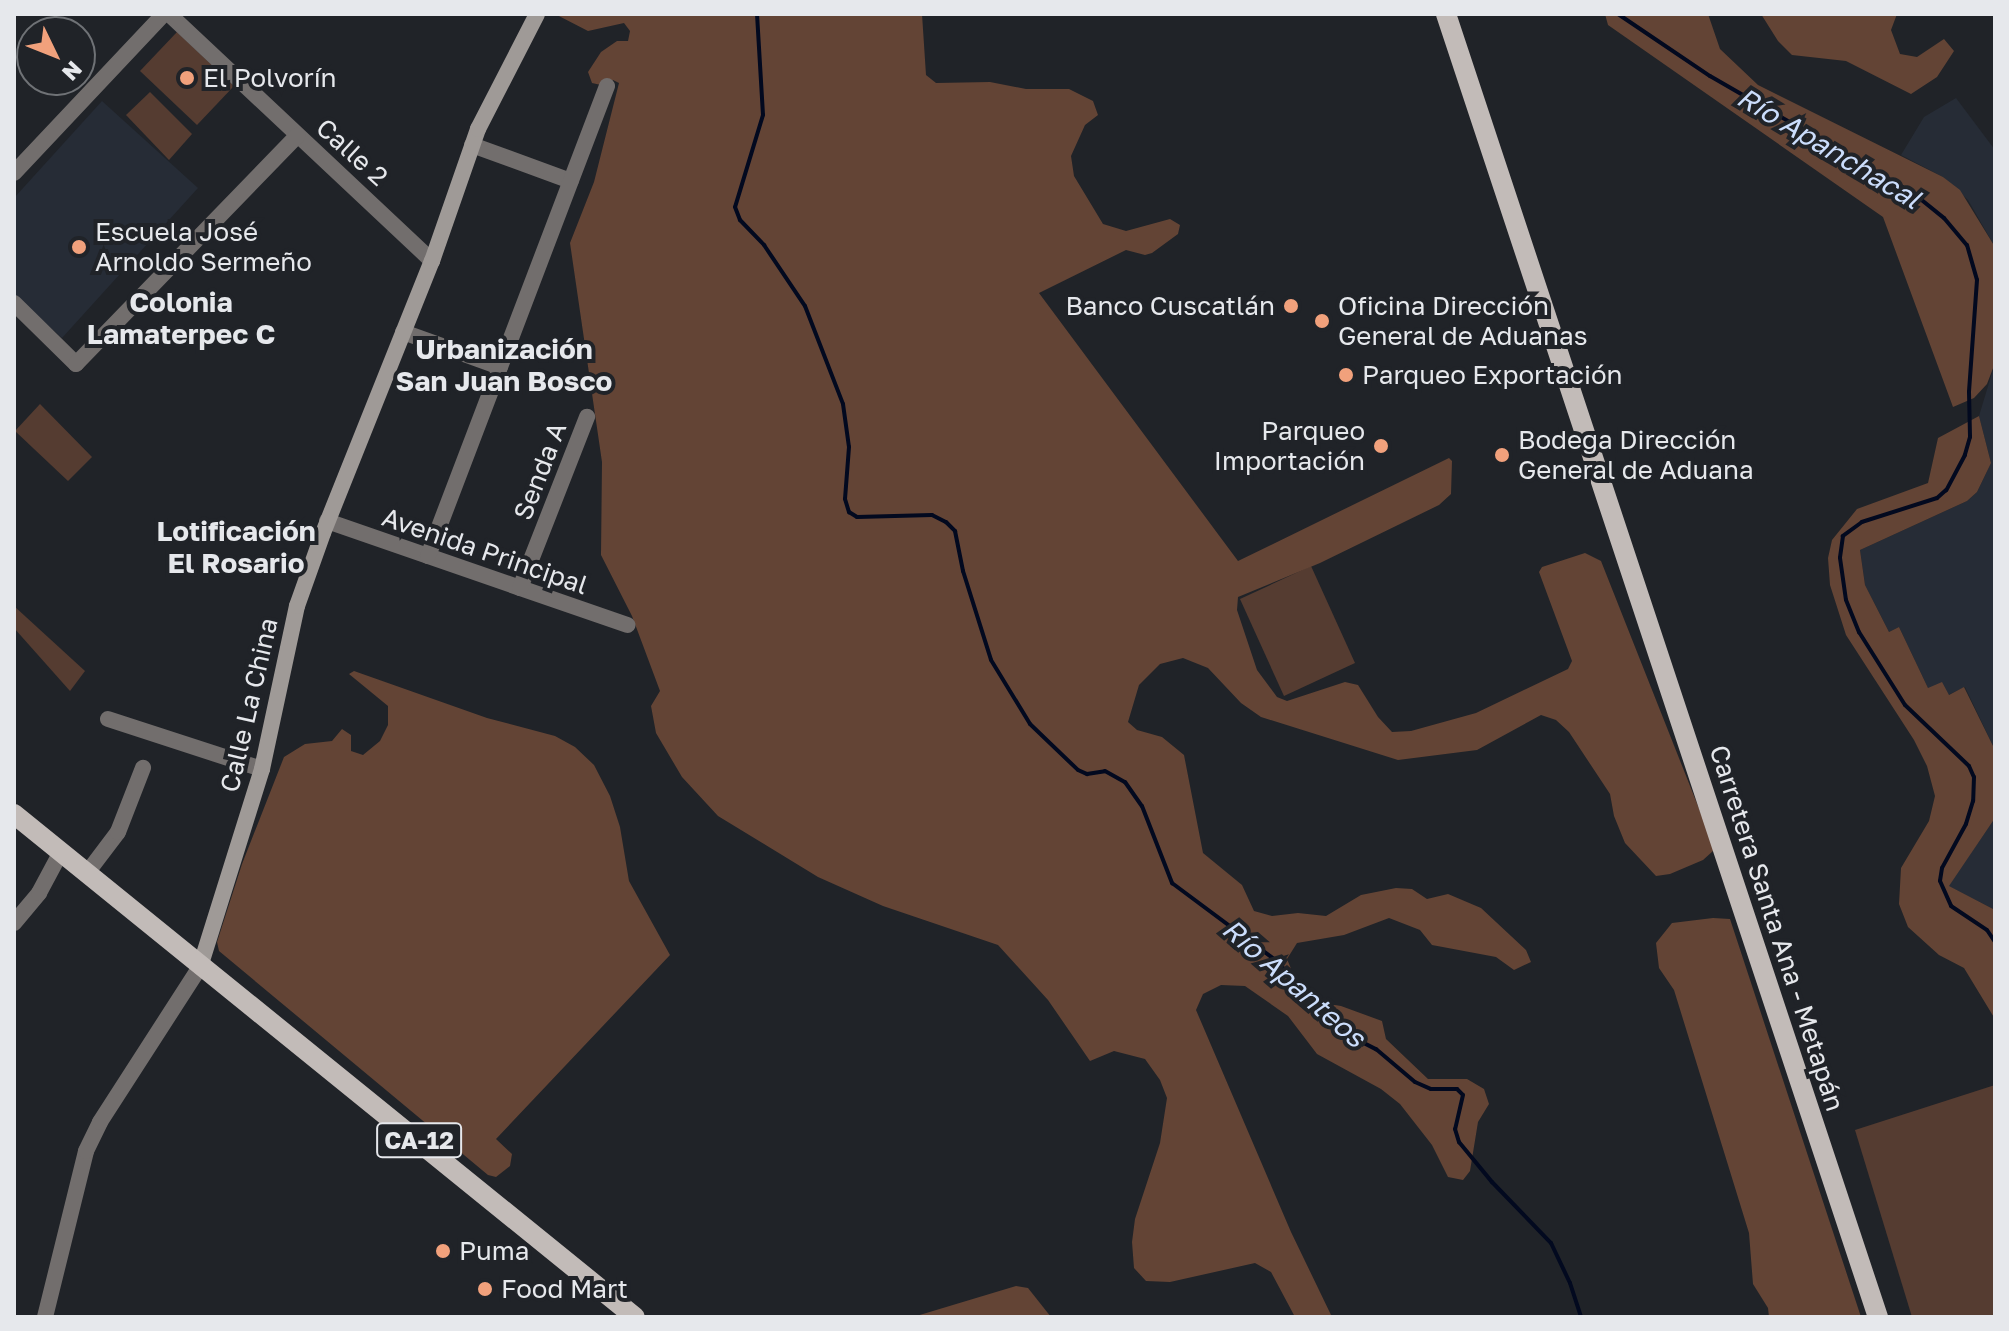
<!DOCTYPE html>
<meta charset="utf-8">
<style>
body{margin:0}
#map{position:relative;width:2009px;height:1331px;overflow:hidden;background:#202328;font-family:"Golos Text",sans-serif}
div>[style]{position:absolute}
.built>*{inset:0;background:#262c36}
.green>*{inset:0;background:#553c31}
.forest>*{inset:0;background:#634435}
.stream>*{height:4px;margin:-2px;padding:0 2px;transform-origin:2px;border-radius:2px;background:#02091f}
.street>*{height:16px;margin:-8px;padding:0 8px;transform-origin:8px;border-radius:8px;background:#726e6d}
.secondary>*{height:16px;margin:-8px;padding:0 8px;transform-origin:8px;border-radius:8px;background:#9f9a97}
.primary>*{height:20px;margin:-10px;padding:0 10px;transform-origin:10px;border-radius:10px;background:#c2bbb8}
.dots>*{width:22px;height:22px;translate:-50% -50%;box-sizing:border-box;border:4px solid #202328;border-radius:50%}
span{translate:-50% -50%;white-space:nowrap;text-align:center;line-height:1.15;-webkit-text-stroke:8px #202328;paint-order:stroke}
.shield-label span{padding:2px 6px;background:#202328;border:2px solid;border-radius:6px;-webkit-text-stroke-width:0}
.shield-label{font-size:24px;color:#e6e8ec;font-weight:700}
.poi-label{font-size:26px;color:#e6e8ec}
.left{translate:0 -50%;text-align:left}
.right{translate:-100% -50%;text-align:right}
.street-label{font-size:26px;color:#e6e8ec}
.water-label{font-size:28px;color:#cbddfc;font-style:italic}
.neighbourhood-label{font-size:28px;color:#e6e8ec;font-weight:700}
.frame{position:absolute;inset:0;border:16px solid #e6e8ec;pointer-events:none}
.north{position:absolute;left:16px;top:16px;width:80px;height:80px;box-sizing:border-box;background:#202328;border:2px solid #6f7276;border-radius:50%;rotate:133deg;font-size:22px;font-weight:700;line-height:32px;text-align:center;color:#e6e8ec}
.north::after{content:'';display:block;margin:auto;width:28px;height:36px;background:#f1a17c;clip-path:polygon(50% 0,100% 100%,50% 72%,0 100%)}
</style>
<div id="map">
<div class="built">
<div style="clip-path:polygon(1956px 98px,1995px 150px,1995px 247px,1968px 200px,1943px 177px,1901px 155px,1924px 117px)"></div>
<div style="clip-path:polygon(102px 101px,198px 188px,62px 338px,14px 295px,14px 198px)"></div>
<div style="clip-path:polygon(1995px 363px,1995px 750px,1965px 687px,1948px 695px,1928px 688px,1899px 627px,1889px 632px,1865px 585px,1860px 550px,1967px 501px,1977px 492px,1991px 463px,1979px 416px)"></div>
<div style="clip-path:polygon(1995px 818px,1995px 910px,1948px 886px)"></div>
</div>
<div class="green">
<div style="clip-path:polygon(177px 32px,234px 86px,197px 125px,140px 71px)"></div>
<div style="clip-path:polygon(150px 92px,192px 134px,169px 160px,126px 115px)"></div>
<div style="clip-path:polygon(40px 404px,92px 457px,68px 481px,15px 431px)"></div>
<div style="clip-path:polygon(1311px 566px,1355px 663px,1284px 696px,1240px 599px)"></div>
<div style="clip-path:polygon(14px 606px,85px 671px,70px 691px,14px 628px)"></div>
<div style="clip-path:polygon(1995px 1085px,1995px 1317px,1912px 1317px,1855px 1130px)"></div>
</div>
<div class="forest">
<div style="clip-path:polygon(555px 14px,922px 14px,926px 75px,936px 83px,990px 82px,1026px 89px,1069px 89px,1093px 101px,1098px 115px,1085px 125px,1071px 156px,1074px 176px,1103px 224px,1126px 231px,1170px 219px,1180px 225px,1178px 234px,1152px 253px,1145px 255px,1126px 250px,1039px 293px,1238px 561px,1449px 458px,1452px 461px,1451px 494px,1439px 505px,1320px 563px,1238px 597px,1237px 610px,1257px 670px,1277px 697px,1287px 701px,1345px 682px,1358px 685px,1378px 717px,1392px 732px,1411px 731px,1476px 713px,1568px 669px,1572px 661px,1539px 572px,1542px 567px,1585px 553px,1601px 561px,1713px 844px,1713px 851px,1703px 860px,1670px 874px,1656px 876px,1625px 843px,1614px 816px,1610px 794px,1569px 732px,1556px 720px,1541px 715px,1477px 750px,1398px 760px,1261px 717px,1241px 703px,1208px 668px,1183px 658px,1160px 664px,1139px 685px,1128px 722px,1137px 730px,1162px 737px,1184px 755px,1203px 853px,1242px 885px,1254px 911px,1272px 916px,1298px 913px,1326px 916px,1361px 895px,1396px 888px,1412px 889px,1427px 899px,1448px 894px,1481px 908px,1526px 950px,1531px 962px,1514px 970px,1496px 957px,1432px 945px,1420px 930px,1389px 918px,1344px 935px,1297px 943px,1287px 959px,1304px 1000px,1341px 1006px,1382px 1021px,1386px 1039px,1428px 1079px,1467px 1079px,1484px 1089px,1489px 1104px,1478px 1122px,1470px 1171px,1463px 1180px,1448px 1177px,1432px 1145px,1400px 1104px,1381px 1089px,1317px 1054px,1288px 1016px,1245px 986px,1221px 985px,1203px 994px,1196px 1010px,1291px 1232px,1332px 1317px,1295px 1317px,1271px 1272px,1255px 1263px,1170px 1282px,1146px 1281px,1134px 1268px,1132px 1242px,1135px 1219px,1160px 1143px,1167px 1098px,1160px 1080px,1145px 1059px,1114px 1051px,1090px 1061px,1048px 1000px,998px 945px,883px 906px,818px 877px,718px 816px,682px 777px,656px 733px,651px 706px,660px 691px,632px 616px,601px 555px,602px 462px,570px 243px,594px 182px,619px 83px,613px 80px,601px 85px,592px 83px,588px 72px,601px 52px,617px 41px,628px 41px,630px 31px,624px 23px,588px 31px)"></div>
<div style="clip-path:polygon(1605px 14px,1708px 14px,1720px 49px,1758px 85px,1943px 177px,1960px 190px,1995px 247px,1995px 363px,1987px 384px,1974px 398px,1953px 407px,1883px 217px,1608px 25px)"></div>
<div style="clip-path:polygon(1761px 14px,1897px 14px,1891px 30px,1900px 54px,1917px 57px,1944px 39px,1954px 51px,1937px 77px,1911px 94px,1846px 61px,1792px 55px,1778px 41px)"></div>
<div style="clip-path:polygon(1979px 416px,1991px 463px,1977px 492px,1967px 501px,1860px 550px,1865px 585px,1889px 632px,1899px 627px,1928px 688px,1942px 682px,1949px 695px,1964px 687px,1995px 750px,1995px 818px,1949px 886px,1995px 910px,1995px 1019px,1964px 968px,1939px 955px,1908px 927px,1899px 904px,1901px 868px,1929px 821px,1935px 796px,1927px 766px,1914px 740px,1846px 635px,1830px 585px,1828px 558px,1832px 540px,1857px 509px,1928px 483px,1938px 438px)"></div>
<div style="clip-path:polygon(354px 671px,487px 718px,555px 736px,575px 747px,594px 765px,610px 796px,620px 827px,629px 881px,670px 955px,496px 1139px,512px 1154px,510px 1166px,496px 1177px,488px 1175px,219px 951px,217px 942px,242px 864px,284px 757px,305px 744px,332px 741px,342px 729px,351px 735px,351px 751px,363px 755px,380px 741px,388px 725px,388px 706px,349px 674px)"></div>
<div style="clip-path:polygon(1713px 918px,1730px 919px,1861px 1317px,1769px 1317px,1768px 1308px,1753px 1284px,1749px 1233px,1674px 990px,1659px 968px,1656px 943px,1672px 923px)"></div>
<div style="clip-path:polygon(1016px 1286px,1028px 1288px,1051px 1317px,913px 1317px)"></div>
</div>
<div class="stream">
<div style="left:757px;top:14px;width:101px;rotate:86.6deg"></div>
<div style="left:763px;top:115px;width:96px;rotate:106.9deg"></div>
<div style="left:735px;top:207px;width:14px;rotate:69deg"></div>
<div style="left:740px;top:220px;width:35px;rotate:46deg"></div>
<div style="left:764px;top:245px;width:73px;rotate:56.1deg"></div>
<div style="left:805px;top:306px;width:105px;rotate:68.8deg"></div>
<div style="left:843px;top:404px;width:43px;rotate:82.1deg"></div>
<div style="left:849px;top:447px;width:52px;rotate:94.4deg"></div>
<div style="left:845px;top:499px;width:14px;rotate:73deg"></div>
<div style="left:849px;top:512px;width:9px;rotate:32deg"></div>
<div style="left:857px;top:517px;width:75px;rotate:-1.5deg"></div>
<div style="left:932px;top:515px;width:16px;rotate:27deg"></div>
<div style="left:946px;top:522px;width:13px;rotate:45deg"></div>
<div style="left:955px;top:531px;width:41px;rotate:78.7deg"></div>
<div style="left:963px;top:571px;width:93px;rotate:72.5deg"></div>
<div style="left:991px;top:660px;width:75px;rotate:58.6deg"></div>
<div style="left:1030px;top:724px;width:66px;rotate:43.8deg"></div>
<div style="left:1078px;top:770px;width:10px;rotate:24deg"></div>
<div style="left:1087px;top:774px;width:18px;rotate:-9deg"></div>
<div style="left:1105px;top:771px;width:23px;rotate:29deg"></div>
<div style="left:1125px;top:782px;width:29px;rotate:55deg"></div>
<div style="left:1142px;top:806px;width:83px;rotate:68.7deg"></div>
<div style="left:1172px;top:883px;width:132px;rotate:36.7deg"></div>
<div style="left:1278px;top:962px;width:67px;rotate:49.9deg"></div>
<div style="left:1321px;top:1013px;width:41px;rotate:37.1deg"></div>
<div style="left:1354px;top:1038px;width:25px;rotate:27deg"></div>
<div style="left:1376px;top:1049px;width:51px;rotate:40.2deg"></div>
<div style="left:1415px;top:1082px;width:17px;rotate:24deg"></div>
<div style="left:1431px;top:1089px;width:26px"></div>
<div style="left:1457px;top:1089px;width:8px;rotate:45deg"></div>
<div style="left:1463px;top:1095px;width:35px;rotate:103deg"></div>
<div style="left:1455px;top:1129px;width:14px;rotate:73deg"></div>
<div style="left:1459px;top:1142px;width:52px;rotate:50.5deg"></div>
<div style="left:1492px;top:1182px;width:85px;rotate:46deg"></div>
<div style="left:1551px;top:1243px;width:44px;rotate:64.6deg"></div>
<div style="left:1570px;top:1283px;width:36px;rotate:72deg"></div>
<div style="left:1618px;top:14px;width:111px;rotate:34deg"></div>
<div style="left:1710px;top:76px;width:234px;rotate:30deg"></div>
<div style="left:1913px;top:193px;width:40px;rotate:39deg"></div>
<div style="left:1944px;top:218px;width:35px;rotate:50deg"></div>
<div style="left:1967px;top:245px;width:36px;rotate:74deg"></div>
<div style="left:1977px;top:280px;width:112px;rotate:94.1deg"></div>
<div style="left:1969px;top:392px;width:45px;rotate:88.7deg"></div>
<div style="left:1970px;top:437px;width:19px;rotate:106deg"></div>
<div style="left:1965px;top:455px;width:40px;rotate:118deg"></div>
<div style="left:1946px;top:490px;width:12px;rotate:138deg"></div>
<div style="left:1937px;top:498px;width:79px;rotate:162.3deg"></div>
<div style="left:1862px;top:522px;width:24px;rotate:144deg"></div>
<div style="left:1843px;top:536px;width:22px;rotate:98deg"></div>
<div style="left:1840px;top:558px;width:42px;rotate:81.9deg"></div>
<div style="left:1846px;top:600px;width:35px;rotate:68deg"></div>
<div style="left:1859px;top:632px;width:86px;rotate:57.8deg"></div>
<div style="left:1905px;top:705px;width:88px;rotate:43.6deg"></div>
<div style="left:1969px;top:766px;width:12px;rotate:66deg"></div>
<div style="left:1974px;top:777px;width:24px;rotate:92deg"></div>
<div style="left:1973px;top:801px;width:24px;rotate:107deg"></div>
<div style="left:1966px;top:824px;width:50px;rotate:118.6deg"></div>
<div style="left:1942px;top:868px;width:13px;rotate:99deg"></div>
<div style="left:1940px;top:881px;width:27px;rotate:66deg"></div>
<div style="left:1951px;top:906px;width:43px;rotate:33.7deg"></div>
<div style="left:1987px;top:930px;width:14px;rotate:56deg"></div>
</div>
<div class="street">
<div style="left:169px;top:14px;width:361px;rotate:43.2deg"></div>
<div style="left:472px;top:145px;width:105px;rotate:20deg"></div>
<div style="left:14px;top:173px;width:219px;rotate:-46.7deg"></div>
<div style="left:14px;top:303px;width:87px;rotate:44.5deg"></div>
<div style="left:76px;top:364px;width:318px;rotate:-45.9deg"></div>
<div style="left:403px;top:332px;width:103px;rotate:19.8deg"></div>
<div style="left:327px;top:521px;width:318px;rotate:19.1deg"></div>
<div style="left:428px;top:556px;width:503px;rotate:-69.15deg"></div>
<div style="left:520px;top:588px;width:184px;rotate:-68.6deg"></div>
<div style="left:108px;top:719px;width:162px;rotate:18deg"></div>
<div style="left:87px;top:873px;width:51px;rotate:-52.9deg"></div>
<div style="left:118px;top:832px;width:69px;rotate:-68.7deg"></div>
<div style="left:14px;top:923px;width:39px;rotate:-50deg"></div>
<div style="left:39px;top:893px;width:47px;rotate:-61.8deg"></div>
<div style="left:45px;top:1317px;width:171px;rotate:-76.1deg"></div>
<div style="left:86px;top:1151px;width:32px;rotate:-64deg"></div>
<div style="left:100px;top:1122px;width:184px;rotate:-57.2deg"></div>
</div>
<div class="secondary">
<div style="left:200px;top:967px;width:207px;rotate:-72.6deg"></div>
<div style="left:262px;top:769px;width:167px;rotate:-77.9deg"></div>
<div style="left:297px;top:606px;width:77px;rotate:-70.4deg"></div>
<div style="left:323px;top:533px;width:293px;rotate:-68.2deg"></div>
<div style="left:432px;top:261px;width:140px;rotate:-70.8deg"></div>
<div style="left:478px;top:129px;width:129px;rotate:-62.8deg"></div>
</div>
<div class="primary">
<div style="left:1446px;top:14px;width:1373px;rotate:71.66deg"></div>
<div style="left:14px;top:814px;width:799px;rotate:39.01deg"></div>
</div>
<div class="dots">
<div style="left:187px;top:78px;background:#f1a17c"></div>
<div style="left:79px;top:247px;background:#f1a17c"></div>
<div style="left:1291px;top:306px;background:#f1a17c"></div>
<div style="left:1322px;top:321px;background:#f1a17c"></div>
<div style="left:1346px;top:375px;background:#f1a17c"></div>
<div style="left:1381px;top:446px;background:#f1a17c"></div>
<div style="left:1502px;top:455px;background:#f1a17c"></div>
<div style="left:443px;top:1251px;background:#f1a17c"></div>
<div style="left:485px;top:1289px;background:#f1a17c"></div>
</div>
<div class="shield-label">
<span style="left:419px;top:1140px">CA-12</span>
</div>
<div class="poi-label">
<span class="left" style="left:203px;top:78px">El Polvorín</span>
<span class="left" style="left:95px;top:247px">Escuela José<br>Arnoldo Sermeño</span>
<span class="right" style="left:1275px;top:306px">Banco Cuscatlán</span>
<span class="left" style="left:1338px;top:321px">Oficina Dirección<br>General de Aduanas</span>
<span class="left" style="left:1362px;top:375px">Parqueo Exportación</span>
<span class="right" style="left:1365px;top:446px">Parqueo<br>Importación</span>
<span class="left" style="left:1518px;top:455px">Bodega Dirección<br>General de Aduana</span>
<span class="left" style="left:459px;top:1251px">Puma</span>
<span class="left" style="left:501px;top:1289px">Food Mart</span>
</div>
<div class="street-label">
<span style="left:352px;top:152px;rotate:42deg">Calle 2</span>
<span style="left:540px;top:471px;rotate:-69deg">Senda A</span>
<span style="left:485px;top:551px;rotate:19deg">Avenida Principal</span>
<span style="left:249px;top:705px;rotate:-77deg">Calle La China</span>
<span style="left:1777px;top:928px;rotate:72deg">Carretera Santa Ana - Metapán</span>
</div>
<div class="water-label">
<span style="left:1829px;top:148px;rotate:31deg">Río Apanchacal</span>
<span style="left:1294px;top:983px;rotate:41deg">Río Apanteos</span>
</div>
<div class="neighbourhood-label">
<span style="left:181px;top:318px">Colonia<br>Lamaterpec C</span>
<span style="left:504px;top:365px">Urbanización<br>San Juan Bosco</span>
<span style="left:236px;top:547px">Lotificación<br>El Rosario</span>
</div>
<div class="frame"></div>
<div class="north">N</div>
</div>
